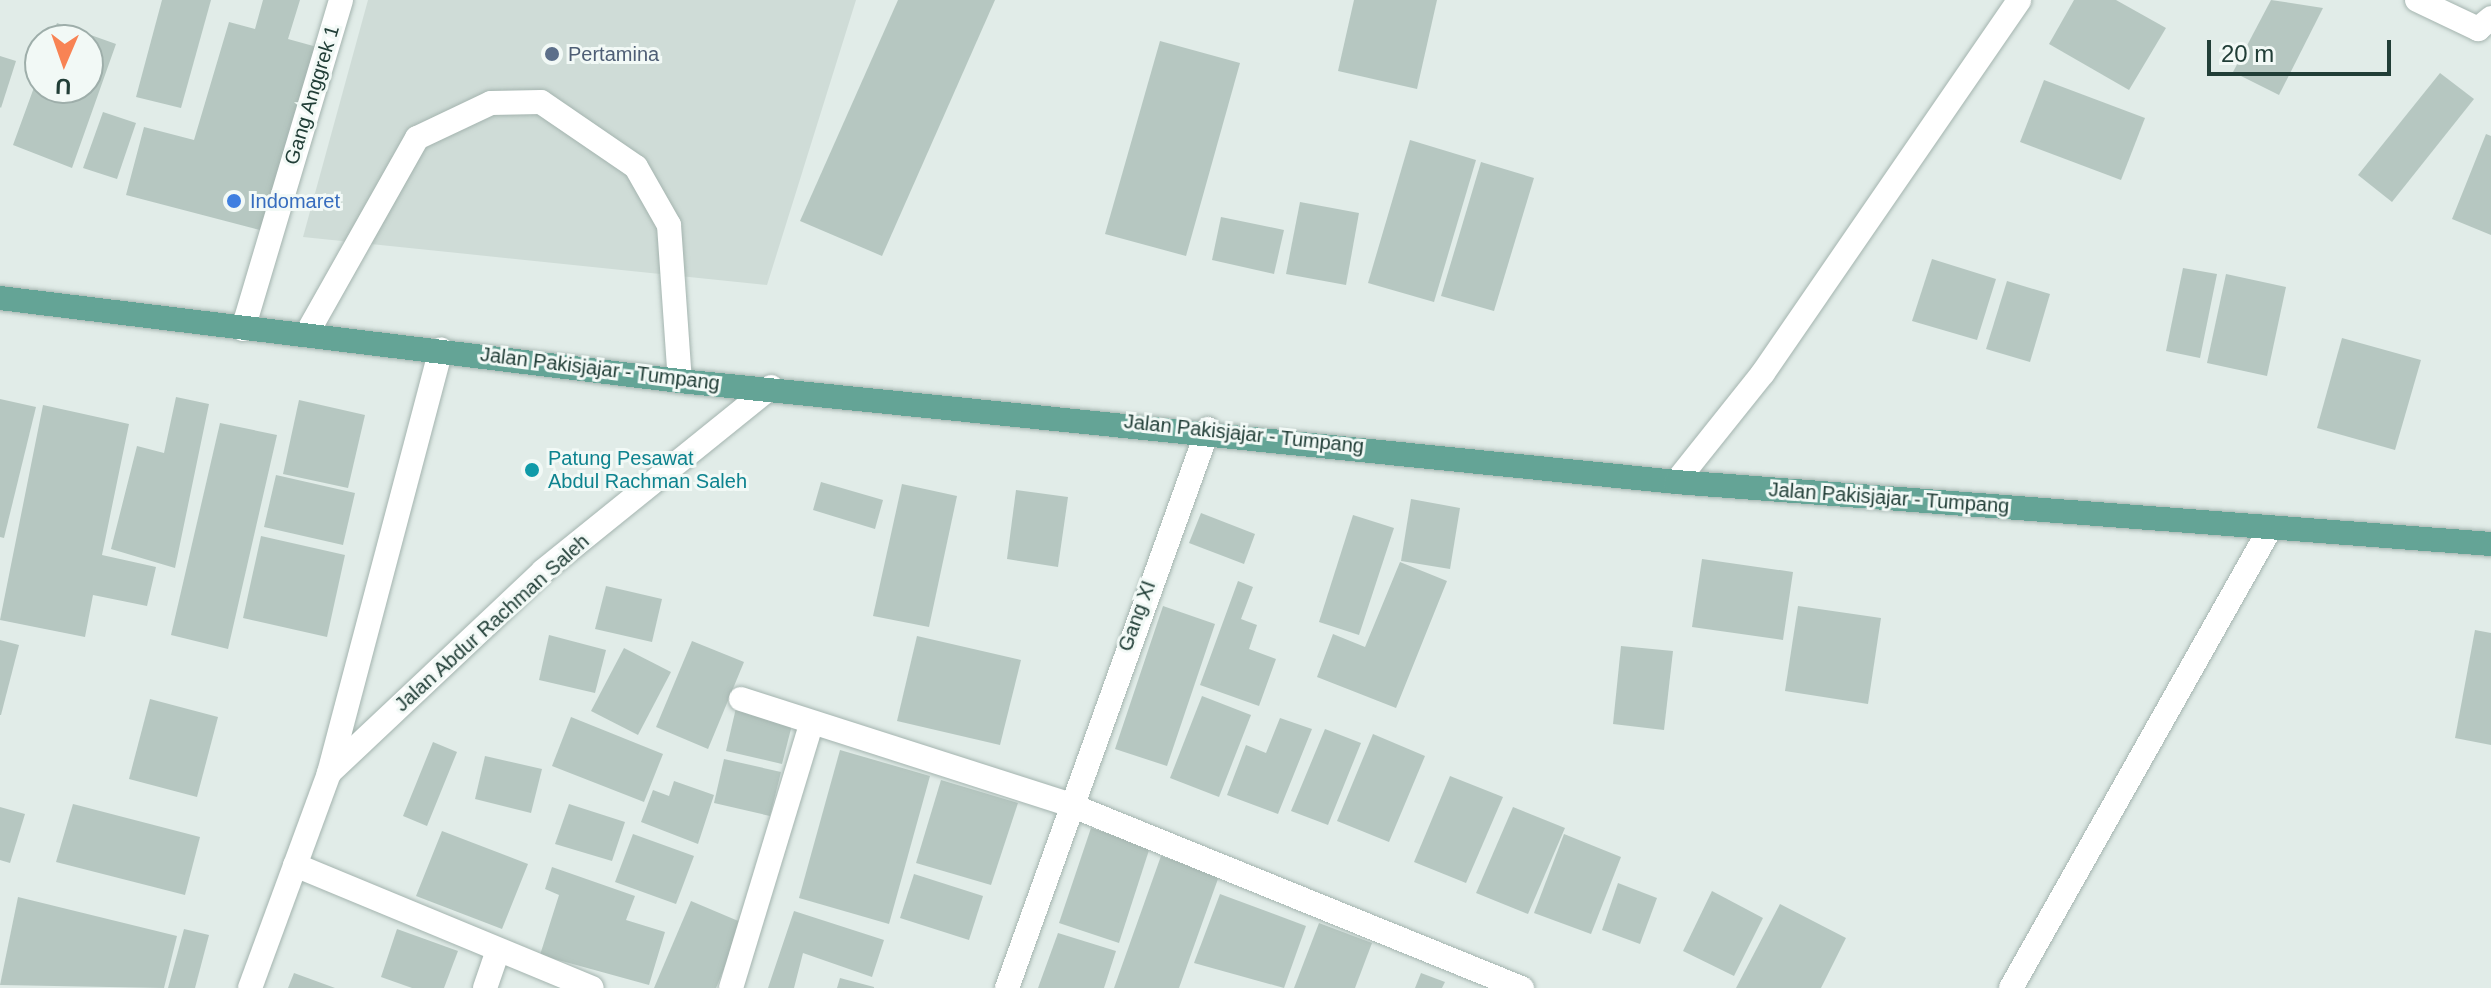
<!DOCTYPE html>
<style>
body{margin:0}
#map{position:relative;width:2491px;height:988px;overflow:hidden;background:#e1ece8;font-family:Helvetica,sans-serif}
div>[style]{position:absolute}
.built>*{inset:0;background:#cfdcd7}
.building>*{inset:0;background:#b6c7c1}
.roads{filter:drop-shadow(0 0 2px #a4b4af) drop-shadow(0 0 2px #a4b4af)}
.lane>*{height:24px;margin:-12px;padding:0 12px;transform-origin:12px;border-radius:12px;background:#fff}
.street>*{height:24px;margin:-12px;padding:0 12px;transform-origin:12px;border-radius:12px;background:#fff}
.secondary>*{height:24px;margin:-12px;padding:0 12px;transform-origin:12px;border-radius:12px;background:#fff}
.primary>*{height:24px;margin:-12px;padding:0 12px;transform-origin:12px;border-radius:12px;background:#64a496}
.dots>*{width:22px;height:22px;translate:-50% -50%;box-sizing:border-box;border:4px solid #f2f9f6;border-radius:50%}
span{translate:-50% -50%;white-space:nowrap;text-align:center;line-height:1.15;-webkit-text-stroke:6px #f2f9f6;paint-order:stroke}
.service-label{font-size:20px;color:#4e5e75}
.left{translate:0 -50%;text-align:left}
.street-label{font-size:20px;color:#213e37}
.shop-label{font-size:20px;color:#366cbe}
.culture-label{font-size:20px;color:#0d838f}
.north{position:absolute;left:24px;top:24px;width:80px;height:80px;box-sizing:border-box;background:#f2f9f6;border:2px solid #9eaeaa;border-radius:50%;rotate:182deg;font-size:22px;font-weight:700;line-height:32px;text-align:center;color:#213e37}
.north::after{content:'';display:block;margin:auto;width:28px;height:36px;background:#f88354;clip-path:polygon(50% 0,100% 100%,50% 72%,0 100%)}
.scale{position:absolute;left:2207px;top:40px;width:184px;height:36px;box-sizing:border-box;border:4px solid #213e37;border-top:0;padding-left:10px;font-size:24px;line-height:28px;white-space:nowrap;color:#213e37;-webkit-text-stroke:6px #f2f9f6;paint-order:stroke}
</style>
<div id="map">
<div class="built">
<div style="clip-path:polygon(368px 0,856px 0,767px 285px,303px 237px)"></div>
</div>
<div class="building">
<div style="clip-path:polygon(162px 0,211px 0,181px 108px,136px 97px)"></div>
<div style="clip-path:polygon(263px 0,300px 0,288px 39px,317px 47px,264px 231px,126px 195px,144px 127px,194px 140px,229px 22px,255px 29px)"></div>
<div style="clip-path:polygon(898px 0,995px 0,882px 256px,800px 221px)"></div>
<div style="clip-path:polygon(1354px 0,1437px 0,1417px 89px,1338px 71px)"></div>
<div style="clip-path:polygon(2074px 0,2116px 0,2166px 28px,2129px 90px,2049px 44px)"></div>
<div style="clip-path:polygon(2271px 0,2323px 8px,2279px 95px,2233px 72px)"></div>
<div style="clip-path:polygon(57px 23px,116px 44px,72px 168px,13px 145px,40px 71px,40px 88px,88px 88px,88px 40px,51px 40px)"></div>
<div style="clip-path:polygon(1160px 41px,1240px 63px,1186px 256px,1105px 234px)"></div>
<div style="clip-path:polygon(0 56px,16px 61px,1px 108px,0 107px)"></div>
<div style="clip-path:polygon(2440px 73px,2474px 99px,2392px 202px,2358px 175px)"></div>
<div style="clip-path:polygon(2044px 80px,2145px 118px,2121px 180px,2020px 142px)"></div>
<div style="clip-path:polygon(103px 112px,136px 123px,117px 179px,83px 168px)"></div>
<div style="clip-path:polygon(2486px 134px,2491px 136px,2491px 235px,2452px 219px)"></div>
<div style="clip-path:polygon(1410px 140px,1476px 160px,1434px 302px,1368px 283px)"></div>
<div style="clip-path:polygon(1481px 162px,1534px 178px,1494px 311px,1441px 296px)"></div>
<div style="clip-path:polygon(1300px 202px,1359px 213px,1346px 285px,1286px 274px)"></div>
<div style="clip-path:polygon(1221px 217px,1284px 230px,1274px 274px,1212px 260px)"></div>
<div style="clip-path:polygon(1932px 259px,1996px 279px,1977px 340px,1912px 321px)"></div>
<div style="clip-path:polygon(2183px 268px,2217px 274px,2200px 358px,2166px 351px)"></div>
<div style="clip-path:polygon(2226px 274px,2286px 287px,2267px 376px,2207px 363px)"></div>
<div style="clip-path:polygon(2007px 281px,2050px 294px,2030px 362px,1986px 349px)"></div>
<div style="clip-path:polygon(2342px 338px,2421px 360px,2395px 450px,2317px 428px)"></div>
<div style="clip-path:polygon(176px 397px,209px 404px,175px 568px,111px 549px,137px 446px,164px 453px)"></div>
<div style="clip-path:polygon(0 399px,36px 407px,4px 538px,0 537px)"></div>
<div style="clip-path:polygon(299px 400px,365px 415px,348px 488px,283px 474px)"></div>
<div style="clip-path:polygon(43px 405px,129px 424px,102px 555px,156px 567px,147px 606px,93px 595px,85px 637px,0 620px)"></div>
<div style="clip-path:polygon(220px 423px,277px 435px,228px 649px,171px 635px)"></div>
<div style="clip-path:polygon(276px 475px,355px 493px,343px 545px,264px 527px)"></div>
<div style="clip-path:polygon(821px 482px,883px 500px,875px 529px,813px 510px)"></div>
<div style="clip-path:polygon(902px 484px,957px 496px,929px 627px,873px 616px)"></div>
<div style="clip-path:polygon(1016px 490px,1068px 497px,1058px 567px,1007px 559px)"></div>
<div style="clip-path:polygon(1411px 499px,1460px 508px,1450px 569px,1401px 561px)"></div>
<div style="clip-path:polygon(1201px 513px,1255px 534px,1244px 564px,1189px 543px)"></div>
<div style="clip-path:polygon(1353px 515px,1394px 528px,1359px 635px,1319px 622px)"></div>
<div style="clip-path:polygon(261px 536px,345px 555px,327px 637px,243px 618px)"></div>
<div style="clip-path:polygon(1702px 559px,1793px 572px,1783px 640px,1692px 627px)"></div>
<div style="clip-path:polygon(1400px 562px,1447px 581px,1396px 708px,1317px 677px,1333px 634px,1365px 647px)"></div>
<div style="clip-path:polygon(1238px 581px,1253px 587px,1241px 619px,1257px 625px,1249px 649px,1276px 659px,1259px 706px,1200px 685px)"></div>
<div style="clip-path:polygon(606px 586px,662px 599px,652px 642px,595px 629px)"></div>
<div style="clip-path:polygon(1163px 606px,1215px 624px,1167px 766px,1115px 749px)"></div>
<div style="clip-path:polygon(1798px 606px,1881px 618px,1868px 704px,1785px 691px)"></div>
<div style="clip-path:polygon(2475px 630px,2491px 633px,2491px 745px,2455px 738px)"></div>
<div style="clip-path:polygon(549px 635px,606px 650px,595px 693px,539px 680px)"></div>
<div style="clip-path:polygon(917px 636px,1021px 660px,1000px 745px,897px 721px)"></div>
<div style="clip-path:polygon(0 640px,19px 645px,1px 715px,0 715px)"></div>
<div style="clip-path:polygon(692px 641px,744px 662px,708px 749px,656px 727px)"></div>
<div style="clip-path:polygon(1621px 646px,1673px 651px,1664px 730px,1613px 724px)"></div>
<div style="clip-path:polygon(624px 648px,671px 672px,638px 735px,591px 711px)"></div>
<div style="clip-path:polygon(1202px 696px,1251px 715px,1219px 797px,1170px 778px)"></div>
<div style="clip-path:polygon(150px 699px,218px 717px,197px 797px,129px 779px)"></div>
<div style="clip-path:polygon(736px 708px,793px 721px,782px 764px,726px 751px)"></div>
<div style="clip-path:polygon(571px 717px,663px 754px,644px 802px,552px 766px)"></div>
<div style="clip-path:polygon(1280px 718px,1312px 729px,1278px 814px,1227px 795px,1246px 745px,1266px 753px)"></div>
<div style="clip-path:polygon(1325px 729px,1361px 743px,1328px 825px,1291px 811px)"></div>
<div style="clip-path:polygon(1373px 734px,1425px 756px,1389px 842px,1337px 821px)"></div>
<div style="clip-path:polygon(433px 742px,457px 752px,427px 826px,403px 816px)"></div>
<div style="clip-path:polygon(840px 750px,930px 776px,889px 924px,799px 898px)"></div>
<div style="clip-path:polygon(485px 756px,542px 769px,531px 813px,475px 799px)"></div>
<div style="clip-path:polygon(724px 759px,781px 772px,770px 816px,714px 803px)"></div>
<div style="clip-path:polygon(1450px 776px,1503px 797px,1466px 883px,1414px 862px)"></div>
<div style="clip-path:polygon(941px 780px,1018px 803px,991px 885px,916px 863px)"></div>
<div style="clip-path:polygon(674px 781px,714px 795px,698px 844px,641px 822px,653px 790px,669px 796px)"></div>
<div style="clip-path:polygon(73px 804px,200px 837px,185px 895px,56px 862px)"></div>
<div style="clip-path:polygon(569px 804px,625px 822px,612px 861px,555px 844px)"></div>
<div style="clip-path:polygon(0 807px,25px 814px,10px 863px,0 860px)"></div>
<div style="clip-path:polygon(1513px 807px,1565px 828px,1528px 914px,1476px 893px)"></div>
<div style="clip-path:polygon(1091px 828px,1150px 847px,1119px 943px,1059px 923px)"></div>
<div style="clip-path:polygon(442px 831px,528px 864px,502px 929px,416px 896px)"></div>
<div style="clip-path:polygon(633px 834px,694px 856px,676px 904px,615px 882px)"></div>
<div style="clip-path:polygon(1564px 834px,1621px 857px,1591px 934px,1534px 913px)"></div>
<div style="clip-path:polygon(1161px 856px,1219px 876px,1179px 988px,1114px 988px)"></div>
<div style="clip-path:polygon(552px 867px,635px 896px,626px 920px,665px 932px,649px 985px,540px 955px,559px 895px,545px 889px)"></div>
<div style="clip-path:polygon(914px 874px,983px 896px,969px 940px,900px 918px)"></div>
<div style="clip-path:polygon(1618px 883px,1657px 898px,1640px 944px,1602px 930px)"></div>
<div style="clip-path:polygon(1712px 891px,1763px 918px,1734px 976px,1683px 951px)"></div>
<div style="clip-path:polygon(1220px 894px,1306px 926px,1284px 988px,1194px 963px)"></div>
<div style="clip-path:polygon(18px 897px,177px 936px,164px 988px,0 985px)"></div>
<div style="clip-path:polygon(691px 901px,743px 923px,716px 988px,654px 988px)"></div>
<div style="clip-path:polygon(1780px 904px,1846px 938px,1821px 988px,1736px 988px)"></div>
<div style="clip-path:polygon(794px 911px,884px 940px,872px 977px,803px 953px,794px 988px,768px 988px)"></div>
<div style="clip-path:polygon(1319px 923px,1372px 943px,1355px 988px,1294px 988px)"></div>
<div style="clip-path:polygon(184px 929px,209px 935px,195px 988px,168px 988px)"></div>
<div style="clip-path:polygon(397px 929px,458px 951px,444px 988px,412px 988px,381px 977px)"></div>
<div style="clip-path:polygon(1058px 933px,1116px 951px,1104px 988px,1038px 988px)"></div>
<div style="clip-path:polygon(294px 973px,335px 988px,288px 988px)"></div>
<div style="clip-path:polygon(1421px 973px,1445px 982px,1442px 988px,1415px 988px)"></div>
<div style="clip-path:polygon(840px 978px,874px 987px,874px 988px,837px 988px)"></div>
</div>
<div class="roads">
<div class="lane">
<div style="left:306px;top:335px;width:226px;rotate:-60.6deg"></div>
<div style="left:417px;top:138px;width:82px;rotate:-25.3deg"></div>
<div style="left:491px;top:103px;width:50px;rotate:-1.1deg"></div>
<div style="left:541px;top:102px;width:115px;rotate:34.4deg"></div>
<div style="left:636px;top:167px;width:67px;rotate:60.4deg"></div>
<div style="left:669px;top:225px;width:156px;rotate:86deg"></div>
</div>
<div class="street">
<div style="left:2417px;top:0;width:68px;rotate:25.4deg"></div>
<div style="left:2478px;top:29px;width:17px;rotate:-40deg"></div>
<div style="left:243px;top:329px;width:343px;rotate:-73.4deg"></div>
<div style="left:1676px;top:482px;width:139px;rotate:-51.4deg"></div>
<div style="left:1763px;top:373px;width:452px;rotate:-55.5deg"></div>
<div style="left:741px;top:699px;width:343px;rotate:17.8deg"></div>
<div style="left:1068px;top:804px;width:490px;rotate:22.1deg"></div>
<div style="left:295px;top:865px;width:321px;rotate:22.5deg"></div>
<div style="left:485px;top:988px;width:37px;rotate:-71deg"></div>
<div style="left:731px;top:988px;width:276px;rotate:-73.1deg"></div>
<div style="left:1007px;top:988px;width:594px;rotate:-70.22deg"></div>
<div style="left:2011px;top:988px;width:529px;rotate:-60.58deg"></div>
</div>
<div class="secondary">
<div style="left:329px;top:773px;width:294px;rotate:-43.3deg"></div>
<div style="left:543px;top:571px;width:293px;rotate:-38.9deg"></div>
<div style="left:250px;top:988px;width:229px;rotate:-69.8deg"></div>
<div style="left:329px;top:773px;width:438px;rotate:-75.2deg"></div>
</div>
<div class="primary">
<div style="left:0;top:298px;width:685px;rotate:6.96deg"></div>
<div style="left:680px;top:381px;width:1001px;rotate:5.79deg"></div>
<div style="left:1676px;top:482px;width:817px;rotate:4.35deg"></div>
</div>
</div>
<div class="dots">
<div style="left:552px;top:54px;background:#5c6f8a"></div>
<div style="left:234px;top:201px;background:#3f7fe0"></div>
<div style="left:532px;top:470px;background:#0f9aa8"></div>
</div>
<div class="service-label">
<span class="left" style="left:568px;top:54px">Pertamina</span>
</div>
<div class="street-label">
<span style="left:312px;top:95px;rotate:-73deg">Gang Anggrek 1</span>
<span style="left:600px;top:369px;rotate:7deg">Jalan Pakisjajar - Tumpang</span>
<span style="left:1244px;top:434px;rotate:6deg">Jalan Pakisjajar - Tumpang</span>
<span style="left:1889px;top:498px;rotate:4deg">Jalan Pakisjajar - Tumpang</span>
<span style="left:1137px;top:616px;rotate:-70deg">Gang XI</span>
<span style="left:492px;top:623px;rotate:-42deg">Jalan Abdur Rachman Saleh</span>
</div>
<div class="shop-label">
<span class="left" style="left:250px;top:201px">Indomaret</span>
</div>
<div class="culture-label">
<span class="left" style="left:548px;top:470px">Patung Pesawat<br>Abdul Rachman Saleh</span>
</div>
<div class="north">U</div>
<div class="scale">20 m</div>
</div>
